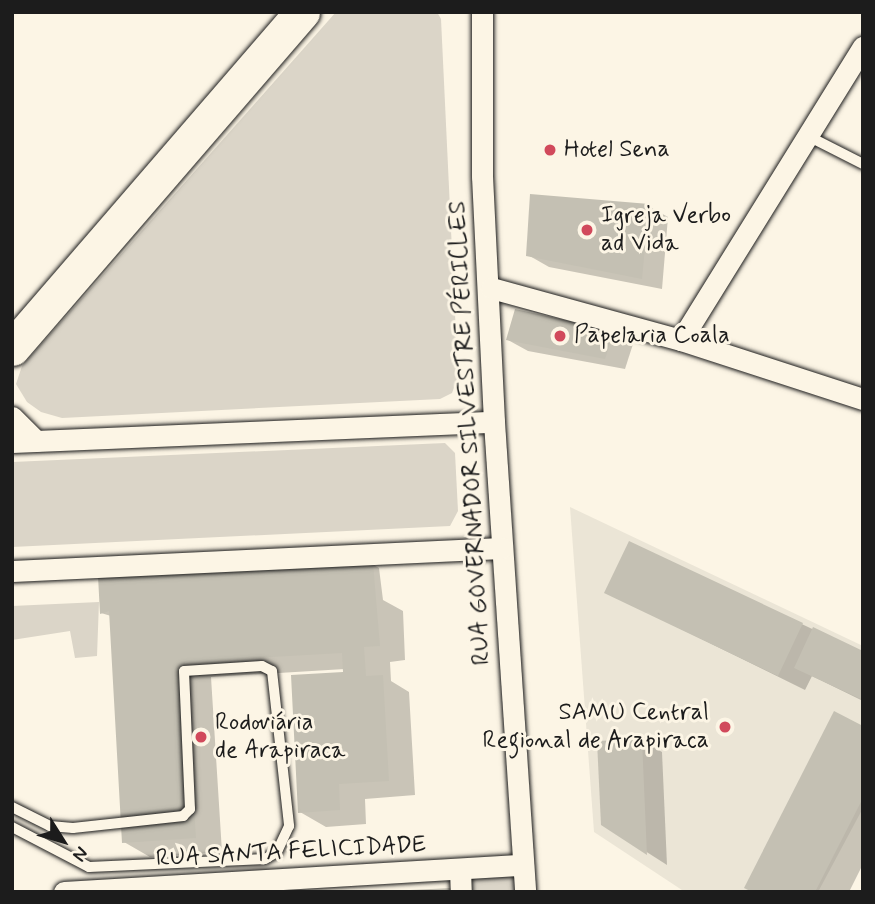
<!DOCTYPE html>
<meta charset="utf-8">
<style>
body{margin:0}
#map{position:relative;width:875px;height:904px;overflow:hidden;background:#fcf5e5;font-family:Mynerve,sans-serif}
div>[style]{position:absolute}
.built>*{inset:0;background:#ebe5d6}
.green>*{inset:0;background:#dbd5c8}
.shadow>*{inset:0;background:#0003}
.building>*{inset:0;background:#c4c0b3}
.roads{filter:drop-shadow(0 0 2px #1c1c1c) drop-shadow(0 0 2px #1c1c1c)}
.lane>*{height:10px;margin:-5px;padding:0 5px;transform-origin:5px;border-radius:5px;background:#fcf5e5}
.street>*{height:21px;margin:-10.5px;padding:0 10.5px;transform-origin:10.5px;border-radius:10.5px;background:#fcf5e5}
.primary>*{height:35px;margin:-17.5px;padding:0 17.5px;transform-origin:17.5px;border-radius:17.5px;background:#fcf5e5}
.dots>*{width:19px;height:19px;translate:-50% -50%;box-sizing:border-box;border:4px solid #fcf5e5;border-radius:50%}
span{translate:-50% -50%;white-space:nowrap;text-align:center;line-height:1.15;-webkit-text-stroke:6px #fcf5e5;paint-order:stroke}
.poi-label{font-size:24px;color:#1c1c1c}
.left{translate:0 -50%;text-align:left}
.right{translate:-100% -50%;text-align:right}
.street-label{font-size:24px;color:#1c1c1c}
.frame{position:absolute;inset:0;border:14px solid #1c1c1c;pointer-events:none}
.north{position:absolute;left:28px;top:806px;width:70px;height:70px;-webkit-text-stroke:5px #fcf5e5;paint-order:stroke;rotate:127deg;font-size:19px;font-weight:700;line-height:28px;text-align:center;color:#1c1c1c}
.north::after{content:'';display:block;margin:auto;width:24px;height:32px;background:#1c1c1c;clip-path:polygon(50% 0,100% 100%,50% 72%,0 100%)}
</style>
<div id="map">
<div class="built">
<div style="clip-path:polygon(570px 507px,863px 646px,863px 808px,818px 892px,685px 892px,594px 832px)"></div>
</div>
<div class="green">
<div style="clip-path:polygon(336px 12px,437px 12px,441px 19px,458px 377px,452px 393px,440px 399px,62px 418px,41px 412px,27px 402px,16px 384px,22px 366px)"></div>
<div style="clip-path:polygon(445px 443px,455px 453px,458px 511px,450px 526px,12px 547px,12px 462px)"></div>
<div style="clip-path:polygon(99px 602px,97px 656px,75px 658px,70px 631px,12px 640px,12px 606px)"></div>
<div style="clip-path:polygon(522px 865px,525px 892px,461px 892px,460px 869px)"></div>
</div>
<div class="shadow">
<div style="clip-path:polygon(648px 206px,668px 217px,662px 289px,549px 267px,528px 255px)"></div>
<div style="clip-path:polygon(613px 333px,633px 344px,625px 369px,528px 351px,508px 340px)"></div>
<div style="clip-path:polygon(630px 543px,863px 653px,863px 701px,812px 676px,805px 690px,606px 592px)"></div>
<div style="clip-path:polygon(372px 564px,379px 568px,383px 600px,403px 611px,405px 660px,390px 662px,391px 681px,409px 692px,415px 795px,365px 799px,366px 824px,326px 827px,300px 812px,345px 669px,211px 677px,222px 852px,150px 857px,124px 842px,111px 616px,101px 613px,100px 577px)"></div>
<div style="clip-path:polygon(863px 728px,863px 864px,849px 892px,754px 892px)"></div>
<div style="clip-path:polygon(641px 740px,662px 752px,667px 865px,603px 824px)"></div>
</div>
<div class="building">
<div style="clip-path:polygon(530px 194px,649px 204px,642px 279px,526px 256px)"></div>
<div style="clip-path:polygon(515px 309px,614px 331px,605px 359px,506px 340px)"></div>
<div style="clip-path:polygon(629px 541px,803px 623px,778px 676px,604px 593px)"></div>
<div style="clip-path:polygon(373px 563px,380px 646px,364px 647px,366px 676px,383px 675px,389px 781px,339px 784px,340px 810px,298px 813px,291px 675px,343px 672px,342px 653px,185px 662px,196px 838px,122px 843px,109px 611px,100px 614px,98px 576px)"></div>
<div style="clip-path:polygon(813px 627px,863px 651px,863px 700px,794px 668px)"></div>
<div style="clip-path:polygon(834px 711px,863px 726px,863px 798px,815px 892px,752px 892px,744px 888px)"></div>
<div style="clip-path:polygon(642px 739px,647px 855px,601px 825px,597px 741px)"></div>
<div style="clip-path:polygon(452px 888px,453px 892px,410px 892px,410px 890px)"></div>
</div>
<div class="roads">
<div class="lane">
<div style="left:806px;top:135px;width:64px;rotate:27deg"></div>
<div style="left:12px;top:807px;width:42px;rotate:26.6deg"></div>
<div style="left:50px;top:826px;width:23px;rotate:5deg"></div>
<div style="left:73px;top:828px;width:111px;rotate:-6.2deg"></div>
<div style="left:183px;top:816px;width:10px;rotate:-45deg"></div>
<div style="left:190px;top:809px;width:138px;rotate:-92.5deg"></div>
<div style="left:184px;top:671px;width:78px;rotate:-3.7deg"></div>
<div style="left:262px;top:666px;width:11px;rotate:27deg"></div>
<div style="left:272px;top:671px;width:156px;rotate:83.7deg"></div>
<div style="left:289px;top:826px;width:29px;rotate:115deg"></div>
<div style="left:277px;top:852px;width:14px;rotate:150deg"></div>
<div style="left:265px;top:859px;width:176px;rotate:177.4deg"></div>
<div style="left:89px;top:867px;width:87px;rotate:-152.5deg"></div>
</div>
<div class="street">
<div style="left:482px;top:12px;width:164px;rotate:90deg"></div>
<div style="left:482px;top:176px;width:246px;rotate:87.2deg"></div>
<div style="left:494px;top:422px;width:471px;rotate:86.2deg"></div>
<div style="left:491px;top:288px;width:197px;rotate:15.3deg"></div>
<div style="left:681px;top:340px;width:191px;rotate:18deg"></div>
<div style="left:681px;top:340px;width:345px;rotate:-58.2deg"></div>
<div style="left:12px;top:417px;width:34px;rotate:45deg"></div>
<div style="left:12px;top:442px;width:482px;rotate:-2.4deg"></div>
<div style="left:12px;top:571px;width:490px;rotate:-2.7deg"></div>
<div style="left:460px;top:869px;width:23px;rotate:88deg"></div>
<div style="left:64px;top:892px;width:459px;rotate:-3.4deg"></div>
</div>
<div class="primary">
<div style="left:12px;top:348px;width:444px;rotate:-49.2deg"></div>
</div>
</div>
<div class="dots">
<div style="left:550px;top:150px;background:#d1495b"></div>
<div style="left:587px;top:230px;background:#d1495b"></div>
<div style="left:560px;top:336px;background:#d1495b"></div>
<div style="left:725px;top:727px;background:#d1495b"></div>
<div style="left:201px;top:737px;background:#d1495b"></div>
</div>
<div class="poi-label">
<span class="left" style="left:564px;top:150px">Hotel Sena</span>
<span class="left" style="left:601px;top:230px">Igreja Verbo<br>ad Vida</span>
<span class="left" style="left:574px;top:336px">Papelaria Coala</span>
<span class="right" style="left:709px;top:727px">SAMU Central<br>Regional de Arapiraca</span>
<span class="left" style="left:215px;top:737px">Rodoviária<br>de Arapiraca</span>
</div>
<div class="street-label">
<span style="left:470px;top:433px;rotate:-93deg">RUA GOVERNADOR SILVESTRE PÉRICLES</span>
<span style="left:291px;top:852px;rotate:-3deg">RUA SANTA FELICIDADE</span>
</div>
<div class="frame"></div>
<div class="north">N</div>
</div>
